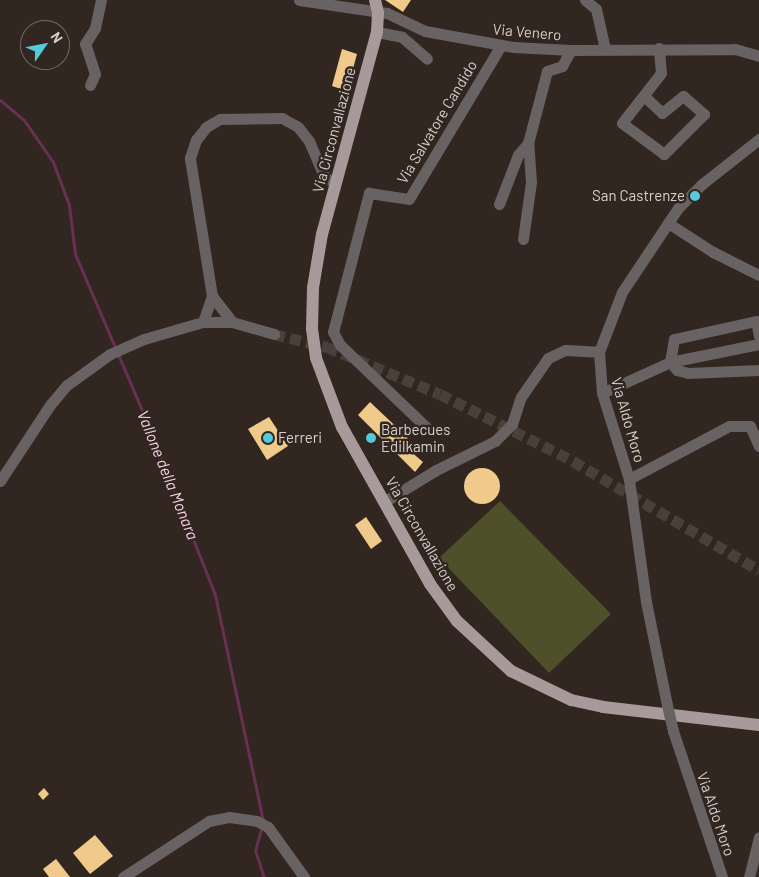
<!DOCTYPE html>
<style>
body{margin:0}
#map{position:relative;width:759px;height:877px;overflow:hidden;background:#312620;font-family:Barlow,sans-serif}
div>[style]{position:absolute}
.green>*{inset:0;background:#4e502a}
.stream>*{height:3px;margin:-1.5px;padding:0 1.5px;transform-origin:1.5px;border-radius:1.5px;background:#683052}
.building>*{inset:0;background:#f0ca8a}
.round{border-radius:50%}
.minor-tunnel>*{height:11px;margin-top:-5.5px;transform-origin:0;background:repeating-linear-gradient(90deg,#4a403a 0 11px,transparent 0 16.5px)}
.minor>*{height:11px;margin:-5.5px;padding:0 5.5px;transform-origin:5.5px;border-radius:5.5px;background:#686262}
.major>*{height:12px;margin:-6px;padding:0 6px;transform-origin:6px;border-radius:6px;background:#a89a9a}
.minor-bridge>*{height:11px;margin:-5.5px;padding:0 5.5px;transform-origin:5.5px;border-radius:5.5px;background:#686262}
.dots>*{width:14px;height:14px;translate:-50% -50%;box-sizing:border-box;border:2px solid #312620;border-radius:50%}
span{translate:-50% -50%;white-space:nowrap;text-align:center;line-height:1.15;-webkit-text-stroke:5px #312620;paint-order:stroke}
.street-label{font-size:15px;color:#d7d0cc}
.poi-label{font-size:15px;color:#d7d0cc}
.right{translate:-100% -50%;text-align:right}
.left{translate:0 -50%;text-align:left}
.water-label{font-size:16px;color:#f6d1e5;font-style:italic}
.north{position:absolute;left:20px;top:20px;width:50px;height:50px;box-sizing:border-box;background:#312620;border:1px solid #736a65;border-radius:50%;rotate:57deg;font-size:14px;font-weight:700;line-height:20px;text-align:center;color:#d7d0cc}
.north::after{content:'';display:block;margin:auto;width:18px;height:22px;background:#53cbdc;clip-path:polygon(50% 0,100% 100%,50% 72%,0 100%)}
</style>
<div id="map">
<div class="green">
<div style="clip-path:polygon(500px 501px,611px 614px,549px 673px,439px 558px)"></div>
</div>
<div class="stream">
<div style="left:0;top:100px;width:31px;rotate:40deg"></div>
<div style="left:24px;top:120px;width:51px;rotate:55.4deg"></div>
<div style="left:53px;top:162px;width:46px;rotate:69.6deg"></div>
<div style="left:69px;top:205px;width:49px;rotate:83deg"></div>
<div style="left:75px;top:254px;width:177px;rotate:66.8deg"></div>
<div style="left:145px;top:417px;width:191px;rotate:68.5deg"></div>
<div style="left:215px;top:595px;width:230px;rotate:78deg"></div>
<div style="left:262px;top:826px;width:25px;rotate:106deg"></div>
<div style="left:255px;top:850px;width:28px;rotate:72deg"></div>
</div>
<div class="building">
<div style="clip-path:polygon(385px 0,411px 0,403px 12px)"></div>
<div style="clip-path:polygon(342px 49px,357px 54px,347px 91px,332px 86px)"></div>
<div style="clip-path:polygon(370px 402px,408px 438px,402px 444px,423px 462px,415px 472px,358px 415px)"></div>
<div style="clip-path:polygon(269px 417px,288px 446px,267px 460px,248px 429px)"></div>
<div class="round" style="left:464px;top:468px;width:36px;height:36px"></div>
<div style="clip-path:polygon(366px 517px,382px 541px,371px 549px,355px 525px)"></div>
<div style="clip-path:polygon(44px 788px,49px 794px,43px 800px,38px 794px)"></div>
<div style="clip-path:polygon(95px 835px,113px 856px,90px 874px,73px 853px)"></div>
<div style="clip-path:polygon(56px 859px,70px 877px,49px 877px,43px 869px)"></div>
</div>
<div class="minor-tunnel">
<div style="left:274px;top:334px;width:55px;rotate:13.8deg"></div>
<div style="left:327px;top:347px;width:122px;rotate:22.6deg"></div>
<div style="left:440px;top:394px;width:149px;rotate:26.7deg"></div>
<div style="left:573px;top:461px;width:216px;rotate:30.4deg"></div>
</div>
<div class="minor">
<div style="left:299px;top:0;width:89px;rotate:8.4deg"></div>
<div style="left:387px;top:13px;width:42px;rotate:25.3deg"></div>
<div style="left:425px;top:31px;width:89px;rotate:10.3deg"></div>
<div style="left:513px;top:47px;width:58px;rotate:3deg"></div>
<div style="left:571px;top:50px;width:164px;rotate:-0.3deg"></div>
<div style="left:735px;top:49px;width:25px;rotate:16deg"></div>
<div style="left:585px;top:0;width:14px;rotate:39deg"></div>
<div style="left:596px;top:9px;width:41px;rotate:77.3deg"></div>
<div style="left:377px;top:32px;width:25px;rotate:11deg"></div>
<div style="left:402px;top:37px;width:33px;rotate:41deg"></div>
<div style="left:90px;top:85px;width:12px;rotate:-66deg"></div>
<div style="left:95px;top:74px;width:32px;rotate:-108deg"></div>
<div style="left:85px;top:44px;width:19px;rotate:-58deg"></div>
<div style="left:95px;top:28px;width:29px;rotate:-78deg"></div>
<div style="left:644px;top:96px;width:25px;rotate:43deg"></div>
<div style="left:662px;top:113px;width:27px;rotate:-39deg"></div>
<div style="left:683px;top:96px;width:28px;rotate:41deg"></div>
<div style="left:704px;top:114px;width:57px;rotate:135deg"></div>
<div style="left:664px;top:154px;width:52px;rotate:-143.6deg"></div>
<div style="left:622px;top:123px;width:63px;rotate:-52deg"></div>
<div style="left:661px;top:73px;width:25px;rotate:-95deg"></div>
<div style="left:499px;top:204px;width:53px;rotate:-68.8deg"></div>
<div style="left:518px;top:155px;width:16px;rotate:-50deg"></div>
<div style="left:668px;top:223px;width:54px;rotate:32.8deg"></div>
<div style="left:713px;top:252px;width:51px;rotate:26.6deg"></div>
<div style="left:523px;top:239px;width:58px;rotate:-82deg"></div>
<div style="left:531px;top:182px;width:39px;rotate:-94deg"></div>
<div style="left:528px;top:143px;width:74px;rotate:-75.2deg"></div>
<div style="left:547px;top:71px;width:16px;rotate:-18deg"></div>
<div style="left:562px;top:66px;width:18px;rotate:-61deg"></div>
<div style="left:212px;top:296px;width:33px;rotate:52deg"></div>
<div style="left:203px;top:322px;width:28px;rotate:-71deg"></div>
<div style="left:212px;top:296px;width:140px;rotate:-99.1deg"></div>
<div style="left:190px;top:158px;width:19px;rotate:-72deg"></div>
<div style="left:196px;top:140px;width:16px;rotate:-52deg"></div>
<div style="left:206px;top:127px;width:16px;rotate:-30deg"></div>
<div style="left:220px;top:119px;width:62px;rotate:-0.9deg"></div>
<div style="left:282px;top:118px;width:18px;rotate:29deg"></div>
<div style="left:298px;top:127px;width:18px;rotate:52deg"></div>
<div style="left:309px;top:141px;width:39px;rotate:67deg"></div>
<div style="left:324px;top:177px;width:13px;rotate:27deg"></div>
<div style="left:759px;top:336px;width:15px;rotate:-101deg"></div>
<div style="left:756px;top:321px;width:84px;rotate:167.6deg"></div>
<div style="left:674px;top:339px;width:23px;rotate:100deg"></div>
<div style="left:670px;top:362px;width:11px;rotate:49deg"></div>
<div style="left:677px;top:370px;width:11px;rotate:15deg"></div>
<div style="left:688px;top:373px;width:71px;rotate:-2.4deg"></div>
<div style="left:602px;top:393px;width:75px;rotate:-24.5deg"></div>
<div style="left:670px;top:362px;width:91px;rotate:-11.4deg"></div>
<div style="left:427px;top:428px;width:120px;rotate:-136.3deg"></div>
<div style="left:340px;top:345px;width:15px;rotate:-118deg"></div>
<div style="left:333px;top:332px;width:144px;rotate:-75.5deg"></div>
<div style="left:369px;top:193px;width:40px;rotate:8.5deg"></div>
<div style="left:409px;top:199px;width:179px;rotate:-59.1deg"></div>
<div style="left:629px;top:479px;width:113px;rotate:-27.9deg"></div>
<div style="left:729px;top:426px;width:21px"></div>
<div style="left:750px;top:426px;width:22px;rotate:66deg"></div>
<div style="left:0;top:481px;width:91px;rotate:-56.7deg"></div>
<div style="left:50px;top:405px;width:26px;rotate:-50deg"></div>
<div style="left:67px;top:385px;width:53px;rotate:-35.8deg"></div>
<div style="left:110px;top:354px;width:37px;rotate:-24deg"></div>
<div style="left:144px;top:339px;width:61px;rotate:-16.1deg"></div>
<div style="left:203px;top:322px;width:29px"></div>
<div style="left:232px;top:322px;width:44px;rotate:15.9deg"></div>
<div style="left:384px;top:502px;width:61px;rotate:-31.6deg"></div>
<div style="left:436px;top:470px;width:66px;rotate:-26.2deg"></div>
<div style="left:495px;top:441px;width:24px;rotate:-45deg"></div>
<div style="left:512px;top:424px;width:28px;rotate:-72deg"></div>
<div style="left:521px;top:397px;width:47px;rotate:-55.3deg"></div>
<div style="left:548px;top:358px;width:19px;rotate:-25deg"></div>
<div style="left:565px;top:350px;width:34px;rotate:3deg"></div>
<div style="left:667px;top:705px;width:105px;rotate:-101.5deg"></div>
<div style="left:646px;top:602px;width:124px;rotate:-97.9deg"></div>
<div style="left:629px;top:479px;width:90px;rotate:-107.4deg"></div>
<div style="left:602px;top:393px;width:41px;rotate:-94.2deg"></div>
<div style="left:599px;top:352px;width:64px;rotate:-69deg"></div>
<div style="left:622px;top:292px;width:101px;rotate:-56.3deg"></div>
<div style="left:678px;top:208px;width:34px;rotate:-45deg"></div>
<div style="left:702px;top:184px;width:73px;rotate:-38.3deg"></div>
<div style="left:673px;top:731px;width:154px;rotate:71.4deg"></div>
<div style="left:123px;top:877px;width:103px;rotate:-33.1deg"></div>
<div style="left:209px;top:821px;width:20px;rotate:-11deg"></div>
<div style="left:229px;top:817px;width:28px;rotate:8deg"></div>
<div style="left:257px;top:821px;width:13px;rotate:29deg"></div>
<div style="left:268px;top:827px;width:62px;rotate:54.2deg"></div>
<div style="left:749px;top:877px;width:41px;rotate:-76deg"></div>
</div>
<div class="major">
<div style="left:375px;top:0;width:13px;rotate:77deg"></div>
<div style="left:378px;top:13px;width:19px;rotate:93deg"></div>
<div style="left:377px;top:32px;width:209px;rotate:105.2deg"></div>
<div style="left:322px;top:234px;width:55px;rotate:99.5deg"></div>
<div style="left:313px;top:288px;width:41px;rotate:91.4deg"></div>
<div style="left:312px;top:329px;width:29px;rotate:82deg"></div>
<div style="left:316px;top:358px;width:74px;rotate:69.4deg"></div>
<div style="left:342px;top:427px;width:180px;rotate:60.7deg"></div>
<div style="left:430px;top:584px;width:46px;rotate:53.9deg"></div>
<div style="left:457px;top:621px;width:74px;rotate:42.8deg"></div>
<div style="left:511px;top:671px;width:67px;rotate:25.8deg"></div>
<div style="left:571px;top:700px;width:33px;rotate:12deg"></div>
<div style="left:603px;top:707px;width:157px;rotate:6.6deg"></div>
</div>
<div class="minor-bridge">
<div style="left:667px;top:705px;width:27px;rotate:77deg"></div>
</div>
<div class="dots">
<div style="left:695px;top:196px;background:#53cbdc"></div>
<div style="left:268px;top:438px;background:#53cbdc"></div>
<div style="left:371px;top:438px;background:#53cbdc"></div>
</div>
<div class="street-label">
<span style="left:527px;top:32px;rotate:5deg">Via Venero</span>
<span style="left:437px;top:122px;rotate:-59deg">Via Salvatore Candido</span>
<span style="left:334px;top:130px;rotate:-75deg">Via Circonvallazione</span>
<span style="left:628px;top:420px;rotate:74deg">Via Aldo Moro</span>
<span style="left:422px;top:534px;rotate:60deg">Via Circonvallazione</span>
<span style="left:716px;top:814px;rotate:71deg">Via Aldo Moro</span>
</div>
<div class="poi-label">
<span class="right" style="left:685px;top:196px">San Castrenze</span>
<span class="left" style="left:381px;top:438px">Barbecues<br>Edilkamin</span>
<span class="left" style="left:278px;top:438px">Ferreri</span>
</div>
<div class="water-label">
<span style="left:168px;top:475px;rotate:68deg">Vallone della Monara</span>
</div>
<div class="north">N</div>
</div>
